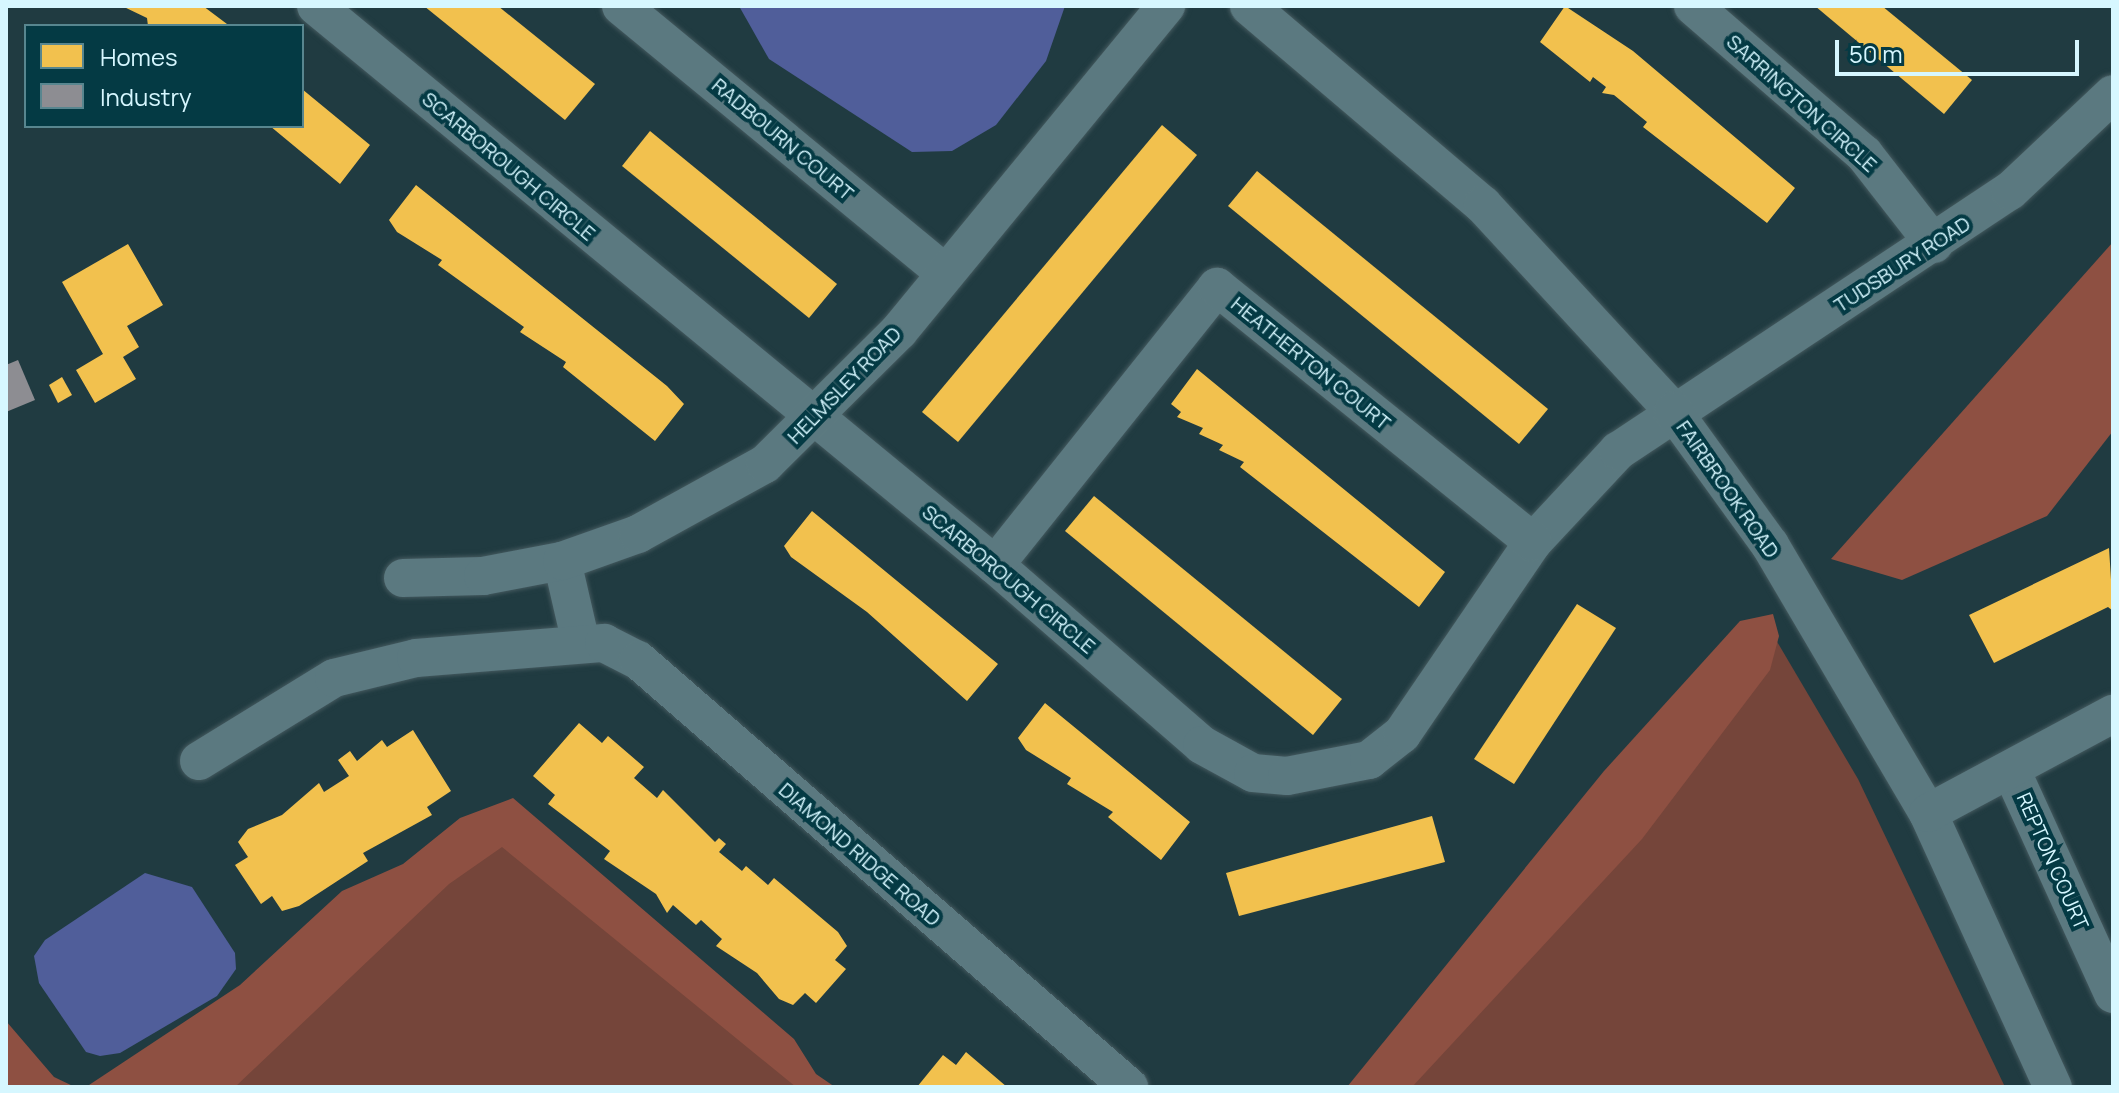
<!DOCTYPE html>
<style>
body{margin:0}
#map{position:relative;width:2119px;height:1093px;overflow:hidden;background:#203b41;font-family:Manrope,sans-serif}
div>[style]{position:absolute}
.green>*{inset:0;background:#75453a}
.forest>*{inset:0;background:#8e5042}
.water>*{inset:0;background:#505e9a}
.homes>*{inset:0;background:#f2c14e}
.industry>*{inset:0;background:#8d8d92}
.roads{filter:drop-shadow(0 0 2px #44595e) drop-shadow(0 0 2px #44595e)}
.minor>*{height:38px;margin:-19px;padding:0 19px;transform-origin:19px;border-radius:19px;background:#5b7980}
span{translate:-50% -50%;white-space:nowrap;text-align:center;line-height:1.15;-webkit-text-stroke:8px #043a44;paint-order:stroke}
.street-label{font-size:20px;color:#d6f7ff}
.frame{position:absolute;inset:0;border:8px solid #d6f7ff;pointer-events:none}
.legend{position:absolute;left:24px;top:24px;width:280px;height:104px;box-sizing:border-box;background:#043a44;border:2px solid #58868f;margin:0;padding:10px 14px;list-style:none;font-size:24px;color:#d6f7ff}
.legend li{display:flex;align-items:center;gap:16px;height:40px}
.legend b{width:40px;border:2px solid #58868f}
.scale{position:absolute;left:1835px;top:40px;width:244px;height:36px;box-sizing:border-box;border:4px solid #d6f7ff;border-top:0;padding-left:10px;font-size:24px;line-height:28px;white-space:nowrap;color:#d6f7ff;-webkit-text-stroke:6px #043a44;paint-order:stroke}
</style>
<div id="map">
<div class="green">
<div style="clip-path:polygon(1769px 628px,1858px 779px,2005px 1087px,1363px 1087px)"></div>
<div style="clip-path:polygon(507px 816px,804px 1087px,113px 1087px)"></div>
</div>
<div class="forest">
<div style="clip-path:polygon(2113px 242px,2113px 431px,2047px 516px,1902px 580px,1831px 559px)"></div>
<div style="clip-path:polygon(1773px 614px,1779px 636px,1770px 670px,1642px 839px,1412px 1087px,1347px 1087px,1604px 771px,1740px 621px)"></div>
<div style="clip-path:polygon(513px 798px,794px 1039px,816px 1074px,835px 1087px,796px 1087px,502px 847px,449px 884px,235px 1087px,86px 1087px,240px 985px,342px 891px,403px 864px,460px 818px)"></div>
<div style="clip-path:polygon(6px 1021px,54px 1077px,75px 1087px,6px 1087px)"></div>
</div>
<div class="water">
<div style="clip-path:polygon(739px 6px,1065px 6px,1046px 61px,996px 125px,952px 151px,912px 152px,769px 59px)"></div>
<div style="clip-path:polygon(145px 873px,192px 887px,235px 953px,236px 969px,217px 996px,120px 1053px,100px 1056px,86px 1052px,39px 983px,34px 956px,45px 940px)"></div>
</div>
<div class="homes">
<div style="clip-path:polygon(122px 6px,203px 6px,227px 24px,148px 26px,147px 18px)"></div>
<div style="clip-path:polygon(424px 6px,498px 6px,595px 84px,565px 120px)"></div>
<div style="clip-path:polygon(1565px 6px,1633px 51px,1795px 188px,1767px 223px,1643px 127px,1647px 122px,1614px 95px,1602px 93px,1606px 87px,1593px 77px,1590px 82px,1540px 42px)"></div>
<div style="clip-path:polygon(1815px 6px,1882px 6px,1972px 80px,1944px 114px)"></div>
<div style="clip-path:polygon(302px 89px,370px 145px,340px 184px,270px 126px,302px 126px)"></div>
<div style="clip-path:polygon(1162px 125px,1197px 155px,958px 442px,922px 412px)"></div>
<div style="clip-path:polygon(650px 131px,837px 284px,809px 318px,622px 166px)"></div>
<div style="clip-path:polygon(1257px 171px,1548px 409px,1519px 444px,1228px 206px)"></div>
<div style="clip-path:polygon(416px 185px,667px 386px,684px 404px,655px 441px,563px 367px,566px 362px,520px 332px,524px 327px,438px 265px,442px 260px,397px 232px,389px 220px)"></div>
<div style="clip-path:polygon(128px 244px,163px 305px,127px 326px,139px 347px,123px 357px,136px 379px,95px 403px,76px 370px,103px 354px,62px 282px)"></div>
<div style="clip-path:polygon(1197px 369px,1445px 572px,1419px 607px,1240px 467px,1244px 462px,1219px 450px,1223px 445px,1199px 434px,1203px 428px,1177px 417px,1181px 412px,1171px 404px)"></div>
<div style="clip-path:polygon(62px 377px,72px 395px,58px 403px,49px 385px)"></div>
<div style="clip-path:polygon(1094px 496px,1342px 699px,1313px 735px,1065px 531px)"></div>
<div style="clip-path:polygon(812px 511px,998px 664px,967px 701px,867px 612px,791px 557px,784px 546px)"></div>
<div style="clip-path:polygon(2109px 548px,2113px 611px,2108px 607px,1994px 663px,1969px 615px)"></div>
<div style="clip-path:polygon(1577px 604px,1616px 628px,1514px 784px,1474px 759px)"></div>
<div style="clip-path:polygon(1045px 703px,1190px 822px,1161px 860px,1108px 817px,1113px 812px,1067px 784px,1071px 778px,1026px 750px,1018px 738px)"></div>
<div style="clip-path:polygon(579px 723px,602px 743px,608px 736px,644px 767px,634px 778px,657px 798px,663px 790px,715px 842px,719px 838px,726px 844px,719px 852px,742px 871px,746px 866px,768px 885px,774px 878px,838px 932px,847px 946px,835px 960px,846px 969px,816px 1003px,805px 993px,793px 1005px,779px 999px,757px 973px,716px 946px,722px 939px,701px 920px,696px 925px,673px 905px,667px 913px,656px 894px,604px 859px,610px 851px,548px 804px,555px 795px,533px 776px)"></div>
<div style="clip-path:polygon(413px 730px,451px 791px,427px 807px,432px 815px,363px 853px,368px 861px,299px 906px,282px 911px,272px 896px,261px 904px,235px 865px,248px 857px,238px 842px,248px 829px,282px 815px,319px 783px,324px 792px,349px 776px,338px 760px,350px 751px,357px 761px,382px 740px,387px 747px)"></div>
<div style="clip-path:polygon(1432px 816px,1445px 862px,1239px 916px,1226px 873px)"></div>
<div style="clip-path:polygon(966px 1052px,1007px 1087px,917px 1087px,943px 1055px,956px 1065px)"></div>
</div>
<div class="industry">
<div style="clip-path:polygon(18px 360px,35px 400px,6px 412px,6px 365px)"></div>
</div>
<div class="roads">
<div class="minor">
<div style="left:316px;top:6px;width:880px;rotate:39.46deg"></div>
<div style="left:995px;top:565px;width:274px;rotate:41deg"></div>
<div style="left:1202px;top:745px;width:58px;rotate:28.8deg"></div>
<div style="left:1253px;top:773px;width:34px;rotate:5deg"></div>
<div style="left:1287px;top:776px;width:84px;rotate:-11deg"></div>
<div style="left:1369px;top:760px;width:42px;rotate:-38.2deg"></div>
<div style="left:1402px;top:734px;width:232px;rotate:-55.7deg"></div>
<div style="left:1533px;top:542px;width:125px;rotate:-47deg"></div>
<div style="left:1618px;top:451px;width:470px;rotate:-33.6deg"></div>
<div style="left:2010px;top:191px;width:141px;rotate:-43.3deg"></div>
<div style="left:621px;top:6px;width:418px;rotate:39.5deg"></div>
<div style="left:1249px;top:6px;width:307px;rotate:40.4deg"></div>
<div style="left:1483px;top:205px;width:280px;rotate:47.3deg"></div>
<div style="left:1673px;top:411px;width:165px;rotate:54.1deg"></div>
<div style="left:1770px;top:545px;width:311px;rotate:59.5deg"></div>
<div style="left:1928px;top:813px;width:301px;rotate:65.5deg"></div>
<div style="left:1693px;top:6px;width:226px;rotate:40.9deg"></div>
<div style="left:1864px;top:154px;width:114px;rotate:52.1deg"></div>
<div style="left:562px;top:561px;width:84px;rotate:77deg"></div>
<div style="left:995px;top:565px;width:356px;rotate:-51.4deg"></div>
<div style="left:1217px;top:287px;width:406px;rotate:38.9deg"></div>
<div style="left:403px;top:578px;width:80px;rotate:-1.4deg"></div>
<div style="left:483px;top:576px;width:80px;rotate:-10.8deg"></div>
<div style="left:562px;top:561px;width:81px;rotate:-19.6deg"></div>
<div style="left:638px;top:534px;width:145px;rotate:-28.9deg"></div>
<div style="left:765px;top:464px;width:189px;rotate:-44.8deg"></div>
<div style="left:899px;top:331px;width:421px;rotate:-50.6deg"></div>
<div style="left:199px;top:761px;width:158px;rotate:-31.6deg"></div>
<div style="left:334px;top:678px;width:84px;rotate:-13.7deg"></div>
<div style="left:416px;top:658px;width:189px;rotate:-4.6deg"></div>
<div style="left:604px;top:643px;width:38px;rotate:27deg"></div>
<div style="left:638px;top:660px;width:651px;rotate:41.01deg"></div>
<div style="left:2012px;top:772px;width:244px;rotate:65.5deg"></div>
<div style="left:1928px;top:813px;width:210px;rotate:-28.2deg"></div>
</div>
</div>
<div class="street-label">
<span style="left:1802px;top:103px;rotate:42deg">SARRINGTON CIRCLE</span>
<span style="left:783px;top:139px;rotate:40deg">RADBOURN COURT</span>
<span style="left:509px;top:166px;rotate:40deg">SCARBOROUGH CIRCLE</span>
<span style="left:1902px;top:264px;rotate:-33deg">TUDSBURY ROAD</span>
<span style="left:1311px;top:363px;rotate:39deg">HEATHERTON COURT</span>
<span style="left:844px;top:385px;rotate:-46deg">HELMSLEY ROAD</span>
<span style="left:1728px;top:489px;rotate:55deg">FAIRBROOK ROAD</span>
<span style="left:1009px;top:579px;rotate:40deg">SCARBOROUGH CIRCLE</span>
<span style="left:860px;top:854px;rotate:41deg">DIAMOND RIDGE ROAD</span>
<span style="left:2053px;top:861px;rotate:66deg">REPTON COURT</span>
</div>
<div class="frame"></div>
<ul class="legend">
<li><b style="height:22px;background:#f2c14e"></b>Homes</li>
<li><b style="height:22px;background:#8d8d92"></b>Industry</li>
</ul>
<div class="scale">50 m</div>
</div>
